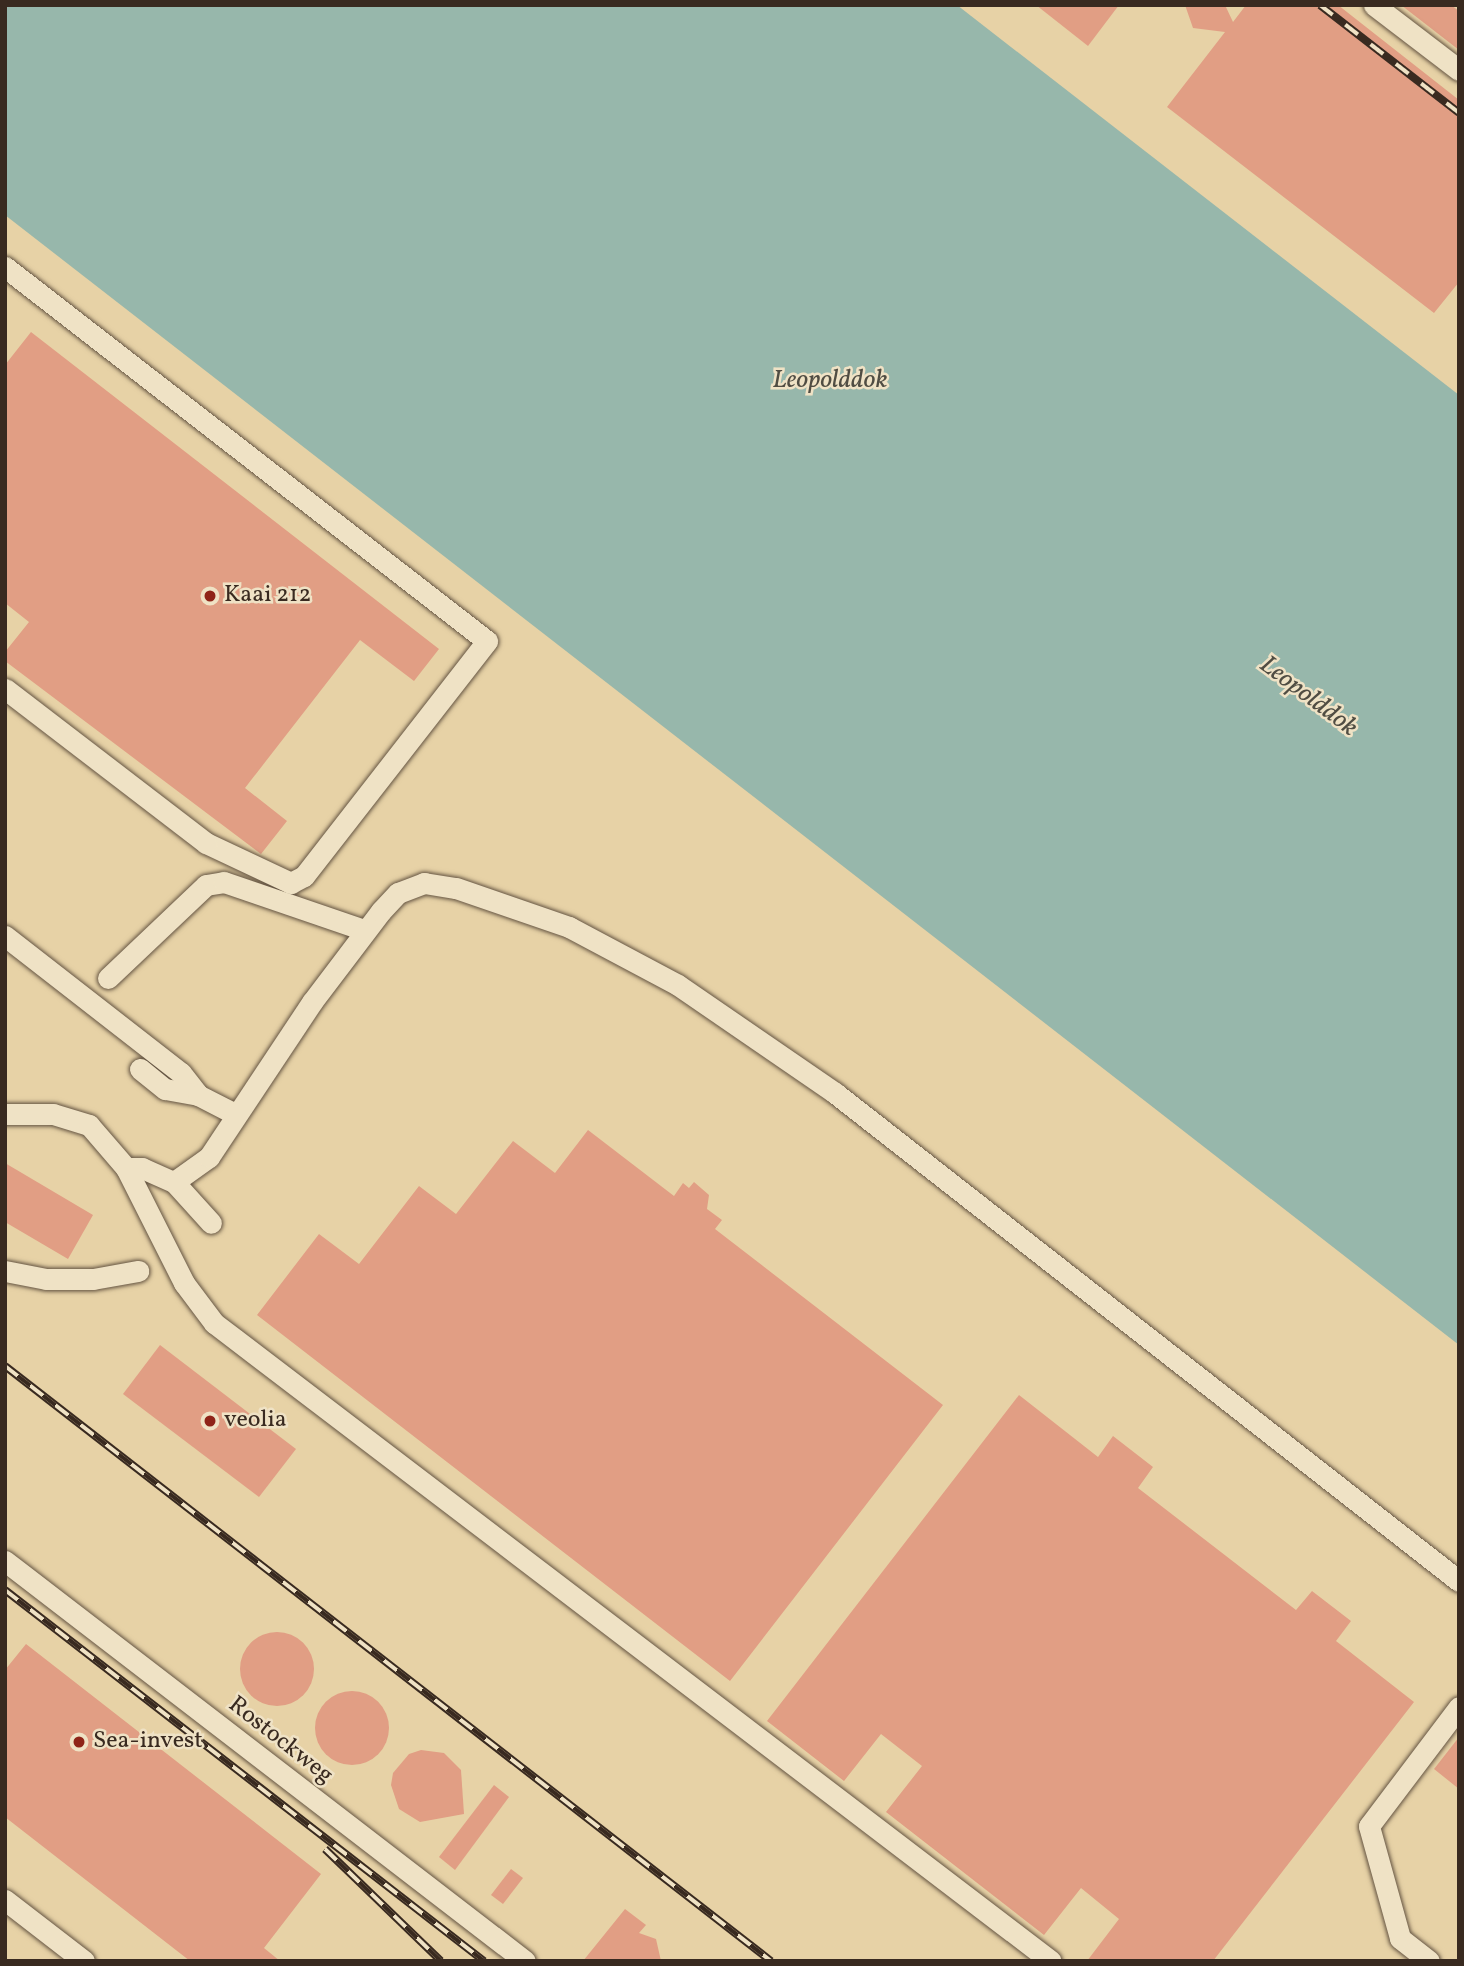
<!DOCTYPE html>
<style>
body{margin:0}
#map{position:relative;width:1464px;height:1966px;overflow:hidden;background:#e7d2a6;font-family:Vollkorn,serif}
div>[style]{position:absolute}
.water>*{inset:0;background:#97b7ab}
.building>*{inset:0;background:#e19e84}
.round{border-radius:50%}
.roads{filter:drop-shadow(0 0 2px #645442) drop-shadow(0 0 2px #645442)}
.minor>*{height:21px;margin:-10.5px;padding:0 10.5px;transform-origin:10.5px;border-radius:10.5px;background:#efe2c5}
.rail>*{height:8px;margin-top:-4px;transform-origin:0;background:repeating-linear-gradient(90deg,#efe2c5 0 16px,#392a20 0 32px);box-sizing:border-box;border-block:2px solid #392a20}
.dots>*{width:19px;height:19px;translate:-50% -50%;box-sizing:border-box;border:4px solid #efe2c5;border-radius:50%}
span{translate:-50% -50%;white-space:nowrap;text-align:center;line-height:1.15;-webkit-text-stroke:5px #efe2c5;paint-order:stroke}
.poi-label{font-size:24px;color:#392a20}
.left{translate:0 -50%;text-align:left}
.street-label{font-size:24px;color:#392a20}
.water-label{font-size:26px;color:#504d43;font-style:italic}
.frame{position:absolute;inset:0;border:7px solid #392a20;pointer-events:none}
</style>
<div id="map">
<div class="water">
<div style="clip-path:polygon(5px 5px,957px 5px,1459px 395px,1459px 1345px,5px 215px)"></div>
</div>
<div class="building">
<div style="clip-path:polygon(1036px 5px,1119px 5px,1088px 46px)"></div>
<div style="clip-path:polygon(1185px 5px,1225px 5px,1233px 22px,1246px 5px,1338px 5px,1459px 100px,1459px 282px,1434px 313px,1167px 107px,1225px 32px,1193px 28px)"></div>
<div style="clip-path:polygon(1401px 5px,1451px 5px,1459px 11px,1459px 50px)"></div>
<div style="clip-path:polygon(31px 332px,439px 649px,414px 681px,360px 640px,245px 788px,287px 821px,261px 854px,5px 661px,5px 652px,29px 622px,5px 603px,5px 365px)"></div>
<div style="clip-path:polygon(588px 1130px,674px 1196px,683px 1183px,689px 1188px,694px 1182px,709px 1195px,707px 1209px,722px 1220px,715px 1229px,943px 1405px,730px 1681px,257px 1315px,319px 1234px,359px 1264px,419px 1186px,456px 1214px,513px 1141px,555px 1173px)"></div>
<div style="clip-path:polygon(5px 1163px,93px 1215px,68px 1259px,5px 1222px)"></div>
<div style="clip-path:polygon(160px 1345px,296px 1449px,259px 1497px,123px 1394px)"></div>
<div style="clip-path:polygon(1019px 1395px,1098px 1457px,1113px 1436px,1153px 1467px,1138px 1488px,1296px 1610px,1312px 1591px,1351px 1621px,1336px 1641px,1414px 1702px,1213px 1961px,1087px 1961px,1119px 1919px,1081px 1888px,1044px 1935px,886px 1812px,922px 1766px,881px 1734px,844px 1781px,767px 1721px)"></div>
<div class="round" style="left:240px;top:1632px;width:74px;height:74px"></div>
<div style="clip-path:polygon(26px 1644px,321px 1874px,264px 1948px,280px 1961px,190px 1961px,5px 1817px,5px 1670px)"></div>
<div class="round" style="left:315px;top:1691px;width:74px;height:74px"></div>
<div style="clip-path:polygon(1459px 1737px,1459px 1789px,1434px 1769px)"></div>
<div style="clip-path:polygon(421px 1750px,444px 1753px,461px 1770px,464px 1814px,420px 1822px,399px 1809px,391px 1785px,393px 1773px,409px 1754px)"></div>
<div style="clip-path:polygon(494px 1785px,509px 1797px,455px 1870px,439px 1857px)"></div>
<div style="clip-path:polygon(511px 1869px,523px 1878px,503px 1904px,491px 1895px)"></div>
<div style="clip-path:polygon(625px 1909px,646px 1925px,639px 1933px,656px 1939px,661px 1961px,583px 1961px)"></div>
</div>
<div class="roads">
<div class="minor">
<div style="left:1374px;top:5px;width:107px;rotate:37.4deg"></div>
<div style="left:5px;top:267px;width:610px;rotate:37.81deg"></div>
<div style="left:487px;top:641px;width:298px;rotate:127.9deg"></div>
<div style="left:304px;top:876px;width:15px;rotate:152deg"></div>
<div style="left:291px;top:883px;width:94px;rotate:-154.8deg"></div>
<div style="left:206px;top:843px;width:253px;rotate:-142.5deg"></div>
<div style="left:5px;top:936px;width:223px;rotate:37.9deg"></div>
<div style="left:181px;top:1073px;width:28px;rotate:52deg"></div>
<div style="left:108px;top:978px;width:135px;rotate:-43.5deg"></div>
<div style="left:206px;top:885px;width:18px;rotate:-9deg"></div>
<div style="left:224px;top:882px;width:148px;rotate:18.9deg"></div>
<div style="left:140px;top:1069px;width:32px;rotate:39deg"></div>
<div style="left:165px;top:1089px;width:34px;rotate:10deg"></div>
<div style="left:198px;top:1095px;width:42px;rotate:27.2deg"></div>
<div style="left:5px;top:1114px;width:48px"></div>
<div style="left:53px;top:1114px;width:38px;rotate:17deg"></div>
<div style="left:89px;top:1125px;width:57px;rotate:49.3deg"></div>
<div style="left:126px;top:1168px;width:16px"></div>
<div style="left:142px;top:1168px;width:35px;rotate:24deg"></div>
<div style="left:174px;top:1182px;width:55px;rotate:47.9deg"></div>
<div style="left:126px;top:1168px;width:129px;rotate:63.2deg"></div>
<div style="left:184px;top:1283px;width:50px;rotate:53.1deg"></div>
<div style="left:214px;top:1323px;width:1052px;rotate:37.32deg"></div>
<div style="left:174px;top:1182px;width:43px;rotate:-35.5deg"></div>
<div style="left:209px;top:1157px;width:186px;rotate:-56.4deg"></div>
<div style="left:312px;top:1002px;width:114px;rotate:-52.8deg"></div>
<div style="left:381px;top:911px;width:25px;rotate:-47deg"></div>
<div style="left:398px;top:893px;width:28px;rotate:-21deg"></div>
<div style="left:424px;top:883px;width:32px;rotate:9deg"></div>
<div style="left:456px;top:888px;width:120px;rotate:19deg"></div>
<div style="left:569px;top:927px;width:123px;rotate:28deg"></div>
<div style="left:678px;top:985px;width:191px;rotate:34.5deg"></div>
<div style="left:835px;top:1093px;width:792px;rotate:38.03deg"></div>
<div style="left:5px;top:1271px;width:42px;rotate:11deg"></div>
<div style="left:46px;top:1279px;width:47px"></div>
<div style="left:93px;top:1279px;width:46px;rotate:-10.1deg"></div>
<div style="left:5px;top:1561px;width:656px;rotate:37.57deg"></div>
<div style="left:5px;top:1900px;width:100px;rotate:37.7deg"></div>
<div style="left:1429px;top:1961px;width:37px;rotate:-142deg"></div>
<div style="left:1400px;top:1938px;width:116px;rotate:-105.5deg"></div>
<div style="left:1369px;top:1826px;width:149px;rotate:-52.9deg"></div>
</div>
</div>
<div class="rail">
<div style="left:1320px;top:5px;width:176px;rotate:37.8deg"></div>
<div style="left:5px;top:1366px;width:970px;rotate:37.84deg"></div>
<div style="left:5px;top:1590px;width:606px;rotate:37.76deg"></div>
<div style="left:325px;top:1849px;width:161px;rotate:44deg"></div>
</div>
<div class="dots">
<div style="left:210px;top:596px;background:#8f2418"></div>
<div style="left:210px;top:1421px;background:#8f2418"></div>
<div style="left:79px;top:1742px;background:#8f2418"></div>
</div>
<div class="poi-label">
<span class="left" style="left:224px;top:596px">Kaai 212</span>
<span class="left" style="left:224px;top:1421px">veolia</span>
<span class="left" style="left:93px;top:1742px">Sea-invest</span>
</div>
<div class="street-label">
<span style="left:280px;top:1741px;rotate:38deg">Rostockweg</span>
</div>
<div class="water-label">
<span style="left:830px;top:381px">Leopolddok</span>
<span style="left:1308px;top:697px;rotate:37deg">Leopolddok</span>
</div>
<div class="frame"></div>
</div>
